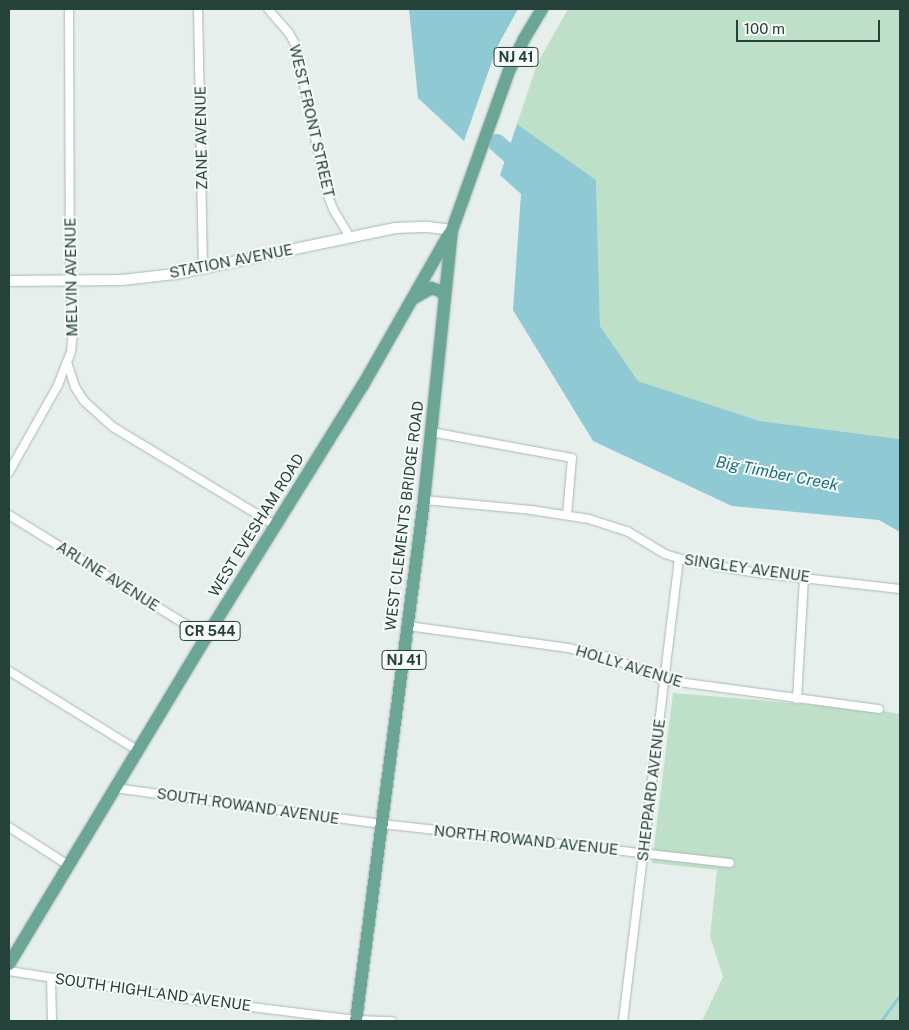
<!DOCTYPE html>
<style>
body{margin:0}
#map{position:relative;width:909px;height:1030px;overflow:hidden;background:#e6efeb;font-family:"Public Sans",sans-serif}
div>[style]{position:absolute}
.green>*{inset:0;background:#bfe0c8}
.water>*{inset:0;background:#8ec9d4}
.stream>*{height:3px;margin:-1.5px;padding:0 1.5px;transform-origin:1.5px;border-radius:1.5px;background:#8ec9d4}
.river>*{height:18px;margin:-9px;padding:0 9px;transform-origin:9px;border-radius:9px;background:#8ec9d4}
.roads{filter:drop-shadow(0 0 1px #a8b8b2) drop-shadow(0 0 1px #a8b8b2)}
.minor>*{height:8px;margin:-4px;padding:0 4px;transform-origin:4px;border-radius:4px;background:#fff}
.tertiary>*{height:10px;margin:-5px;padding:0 5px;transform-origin:5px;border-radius:5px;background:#fff}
.primary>*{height:12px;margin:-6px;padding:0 6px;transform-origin:6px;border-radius:6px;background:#6aa596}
span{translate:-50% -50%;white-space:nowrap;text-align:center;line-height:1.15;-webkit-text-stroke:4px #f7fbf9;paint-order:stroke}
.shield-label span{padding:1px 4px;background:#f7fbf9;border:1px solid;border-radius:4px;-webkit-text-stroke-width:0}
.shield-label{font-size:14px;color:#24423a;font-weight:700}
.street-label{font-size:15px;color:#24423a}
.water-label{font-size:16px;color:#1c6f80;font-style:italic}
.frame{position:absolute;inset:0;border:10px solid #24423a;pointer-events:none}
.scale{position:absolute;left:736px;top:20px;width:144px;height:22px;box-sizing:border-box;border:2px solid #24423a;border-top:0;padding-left:6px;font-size:15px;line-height:18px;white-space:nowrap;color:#24423a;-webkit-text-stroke:4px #f7fbf9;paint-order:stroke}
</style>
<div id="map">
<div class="green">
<div style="clip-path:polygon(568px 9px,900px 9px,900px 439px,760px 421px,638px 381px,600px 326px,596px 180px,517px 124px,537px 64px)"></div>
<div style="clip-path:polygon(673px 693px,877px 710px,900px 714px,900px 1021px,702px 1021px,723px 977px,710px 936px,717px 870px,652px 863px)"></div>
</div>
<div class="water">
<div style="clip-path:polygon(409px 9px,518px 9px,497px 47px,464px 141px,418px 98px)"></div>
<div style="clip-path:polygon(517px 124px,596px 180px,600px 326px,638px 381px,760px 421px,900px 439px,900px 532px,879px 520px,732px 506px,593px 441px,513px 310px,521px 194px,500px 175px)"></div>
</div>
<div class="stream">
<div style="left:881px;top:1021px;width:32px;rotate:-54deg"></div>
</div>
<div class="river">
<div style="left:497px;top:143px;width:36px;rotate:42deg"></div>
</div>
<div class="roads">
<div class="minor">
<div style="left:69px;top:9px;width:271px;rotate:89.8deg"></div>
<div style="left:70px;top:280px;width:52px;rotate:86.7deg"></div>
<div style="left:73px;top:332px;width:20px;rotate:96deg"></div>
<div style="left:71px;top:352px;width:11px;rotate:112deg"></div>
<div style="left:67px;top:362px;width:26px;rotate:72deg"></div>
<div style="left:75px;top:387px;width:17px;rotate:57deg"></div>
<div style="left:84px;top:401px;width:39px;rotate:42deg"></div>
<div style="left:113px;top:427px;width:189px;rotate:31.2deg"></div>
<div style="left:198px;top:9px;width:259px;rotate:88.9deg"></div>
<div style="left:268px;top:9px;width:32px;rotate:49deg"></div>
<div style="left:289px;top:33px;width:13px;rotate:61deg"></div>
<div style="left:295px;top:44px;width:152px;rotate:77.9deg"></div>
<div style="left:327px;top:193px;width:17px;rotate:69deg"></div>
<div style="left:333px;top:209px;width:33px;rotate:59deg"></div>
<div style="left:431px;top:432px;width:143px;rotate:10.4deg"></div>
<div style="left:572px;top:458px;width:57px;rotate:95deg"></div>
<div style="left:9px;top:472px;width:100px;rotate:-60.6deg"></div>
<div style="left:58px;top:385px;width:25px;rotate:-69deg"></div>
<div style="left:424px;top:500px;width:107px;rotate:5.3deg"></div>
<div style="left:531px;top:510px;width:59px;rotate:8.8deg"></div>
<div style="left:589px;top:519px;width:40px;rotate:18deg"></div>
<div style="left:627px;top:531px;width:44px;rotate:31.2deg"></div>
<div style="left:665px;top:554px;width:24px;rotate:17deg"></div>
<div style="left:688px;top:561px;width:71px;rotate:9.7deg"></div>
<div style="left:758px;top:573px;width:143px;rotate:6.4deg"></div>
<div style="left:9px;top:515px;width:232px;rotate:31.8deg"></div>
<div style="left:408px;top:626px;width:162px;rotate:7.8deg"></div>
<div style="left:568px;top:648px;width:45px;rotate:12.8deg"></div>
<div style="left:612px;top:658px;width:56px;rotate:22.9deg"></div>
<div style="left:664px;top:680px;width:217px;rotate:7.7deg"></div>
<div style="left:9px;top:671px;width:150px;rotate:31.7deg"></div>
<div style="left:797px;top:699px;width:122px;rotate:-86.7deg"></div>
<div style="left:115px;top:788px;width:269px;rotate:7.7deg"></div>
<div style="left:382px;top:824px;width:350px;rotate:6.4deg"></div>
<div style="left:9px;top:827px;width:70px;rotate:32.8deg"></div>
<div style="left:9px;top:971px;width:172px;rotate:9deg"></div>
<div style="left:179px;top:998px;width:178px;rotate:7.1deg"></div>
<div style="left:356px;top:1020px;width:36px;rotate:2deg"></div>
<div style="left:51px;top:978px;width:43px;rotate:88.7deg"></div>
<div style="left:623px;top:1021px;width:466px;rotate:-83.1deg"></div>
</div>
<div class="tertiary">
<div style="left:9px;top:281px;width:113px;rotate:-0.5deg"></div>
<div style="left:122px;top:280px;width:53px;rotate:-6.5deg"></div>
<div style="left:175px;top:274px;width:225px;rotate:-11.8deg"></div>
<div style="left:395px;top:228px;width:33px;rotate:-2deg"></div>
<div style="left:428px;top:227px;width:24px;rotate:7deg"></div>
</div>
<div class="primary">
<div style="left:414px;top:298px;width:20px;rotate:-30deg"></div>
<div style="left:431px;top:288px;width:10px;rotate:17deg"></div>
<div style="left:441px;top:291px;width:7px;rotate:56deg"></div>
<div style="left:9px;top:964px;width:382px;rotate:-58.9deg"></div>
<div style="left:206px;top:637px;width:297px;rotate:-58.1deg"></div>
<div style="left:363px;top:385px;width:174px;rotate:-60.3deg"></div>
<div style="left:356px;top:1021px;width:525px;rotate:-82.56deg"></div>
<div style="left:424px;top:500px;width:271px;rotate:-84.1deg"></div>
<div style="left:452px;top:230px;width:169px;rotate:-70.3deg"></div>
<div style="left:509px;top:71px;width:35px;rotate:-65deg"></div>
<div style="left:524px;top:39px;width:35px;rotate:-59deg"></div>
</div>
</div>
<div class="shield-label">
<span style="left:516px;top:57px">NJ 41</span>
<span style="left:210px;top:631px">CR 544</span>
<span style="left:404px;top:660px">NJ 41</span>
</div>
<div class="street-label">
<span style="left:312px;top:121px;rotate:77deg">WEST FRONT STREET</span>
<span style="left:201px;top:138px;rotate:-91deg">ZANE AVENUE</span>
<span style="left:231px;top:261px;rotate:-11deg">STATION AVENUE</span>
<span style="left:71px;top:277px;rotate:-91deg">MELVIN AVENUE</span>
<span style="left:404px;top:516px;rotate:-83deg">WEST CLEMENTS BRIDGE ROAD</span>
<span style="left:256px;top:525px;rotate:-58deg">WEST EVESHAM ROAD</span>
<span style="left:747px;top:568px;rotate:8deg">SINGLEY AVENUE</span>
<span style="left:108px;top:576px;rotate:32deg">ARLINE AVENUE</span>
<span style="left:629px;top:666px;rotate:17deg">HOLLY AVENUE</span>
<span style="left:651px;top:790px;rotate:-83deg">SHEPPARD AVENUE</span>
<span style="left:248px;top:806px;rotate:8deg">SOUTH ROWAND AVENUE</span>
<span style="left:526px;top:840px;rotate:6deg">NORTH ROWAND AVENUE</span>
<span style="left:153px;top:992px;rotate:8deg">SOUTH HIGHLAND AVENUE</span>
</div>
<div class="water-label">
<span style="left:777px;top:474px;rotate:11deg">Big Timber Creek</span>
</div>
<div class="frame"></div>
<div class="scale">100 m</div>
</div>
